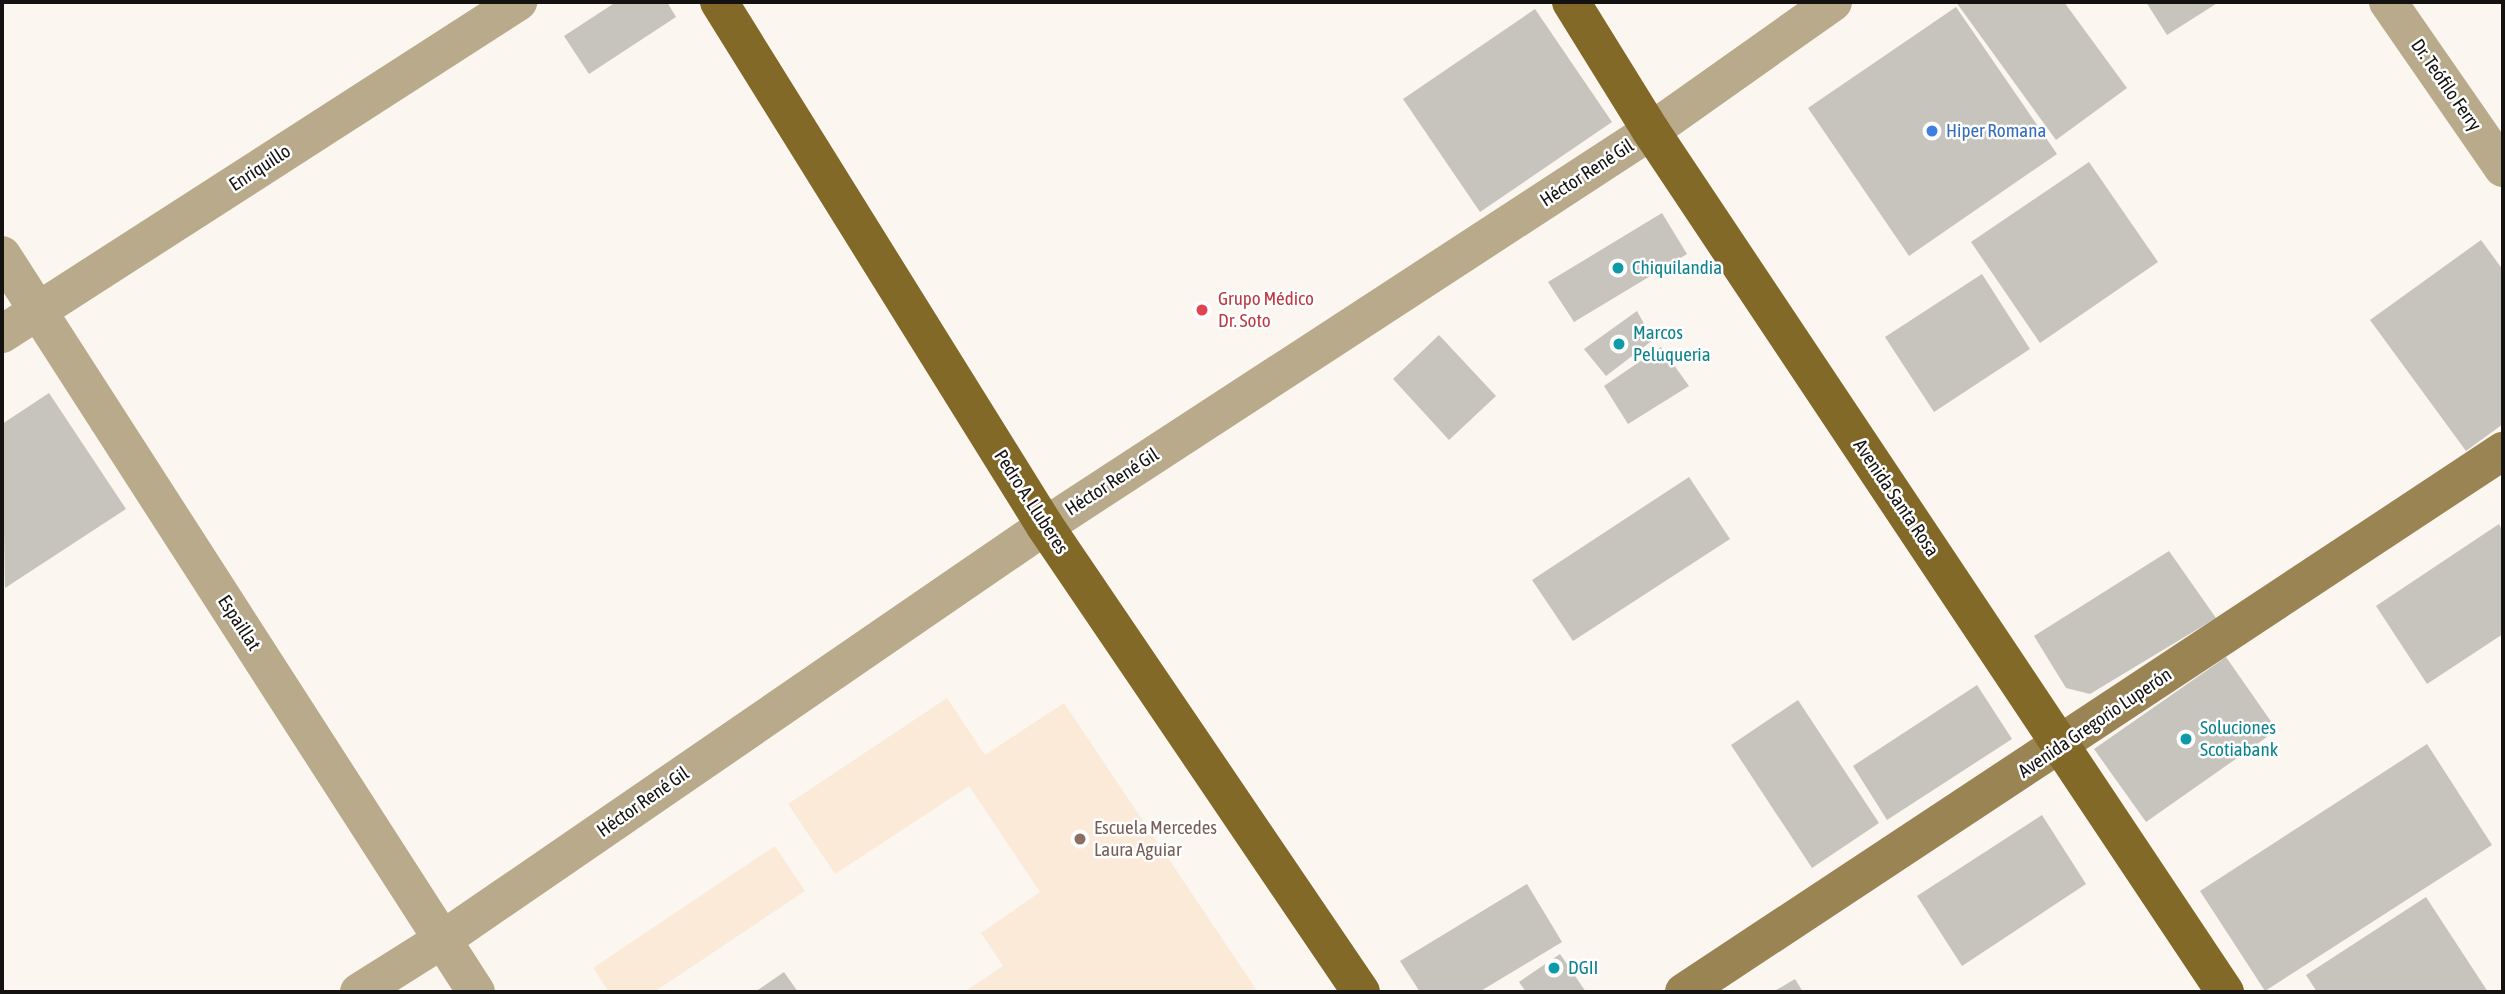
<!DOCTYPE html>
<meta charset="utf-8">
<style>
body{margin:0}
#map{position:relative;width:2505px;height:994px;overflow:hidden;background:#fbf6f0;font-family:"Asap Condensed",sans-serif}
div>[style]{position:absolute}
.education>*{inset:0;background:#fcead9}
.building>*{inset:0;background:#c7c3bd}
.minor>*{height:38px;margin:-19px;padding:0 19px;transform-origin:19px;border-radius:19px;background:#b8aa8a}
.tertiary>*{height:38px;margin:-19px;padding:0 19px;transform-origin:19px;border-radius:19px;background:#b8aa8a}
.secondary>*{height:38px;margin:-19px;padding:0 19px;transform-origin:19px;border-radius:19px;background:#9a8454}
.primary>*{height:38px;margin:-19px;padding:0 19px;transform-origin:19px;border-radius:19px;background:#836928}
.dots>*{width:19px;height:19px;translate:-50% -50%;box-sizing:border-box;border:4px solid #fff;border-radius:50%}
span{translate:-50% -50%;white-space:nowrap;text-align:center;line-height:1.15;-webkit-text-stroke:5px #fff;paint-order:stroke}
.street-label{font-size:19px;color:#131210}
.shop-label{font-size:19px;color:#366cbe}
.left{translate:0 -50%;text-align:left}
.culture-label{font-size:19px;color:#0d838f}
.health-label{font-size:19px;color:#be3a42}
.education-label{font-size:19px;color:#785e54}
.frame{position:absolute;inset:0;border:4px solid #131210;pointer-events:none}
</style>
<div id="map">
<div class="education">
<div style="clip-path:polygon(947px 698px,985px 755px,1064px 703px,1258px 992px,964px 992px,1003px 966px,981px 933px,1040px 892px,969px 786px,835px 874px,788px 804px)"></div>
<div style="clip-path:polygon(775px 846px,805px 891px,654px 992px,609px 992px,593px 968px)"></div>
</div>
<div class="building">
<div style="clip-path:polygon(616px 2px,667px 2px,676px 17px,589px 74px,564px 36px)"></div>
<div style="clip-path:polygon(1956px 2px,2064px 2px,2127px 88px,2056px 140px)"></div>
<div style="clip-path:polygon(2146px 2px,2219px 2px,2167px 35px)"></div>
<div style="clip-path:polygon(1956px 7px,2057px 154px,1909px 256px,1808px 108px)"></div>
<div style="clip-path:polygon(1535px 9px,1612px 122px,1480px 212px,1403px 99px)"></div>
<div style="clip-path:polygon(2089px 162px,2158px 262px,2040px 343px,1971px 242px)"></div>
<div style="clip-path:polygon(1662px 213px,1687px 254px,1574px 322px,1548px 282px)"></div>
<div style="clip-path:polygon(2481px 240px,2503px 270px,2503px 424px,2466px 451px,2370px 320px)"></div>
<div style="clip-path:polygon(1982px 274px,2030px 349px,1934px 412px,1885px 337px)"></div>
<div style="clip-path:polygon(1637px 311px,1653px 340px,1606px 376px,1584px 349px)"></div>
<div style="clip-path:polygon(1439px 335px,1496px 396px,1449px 440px,1393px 379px)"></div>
<div style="clip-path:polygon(1661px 347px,1689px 386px,1628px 424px,1604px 386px)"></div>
<div style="clip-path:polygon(49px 393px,126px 509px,5px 588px,2px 424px)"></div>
<div style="clip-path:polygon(1689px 477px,1730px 539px,1573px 641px,1532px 580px)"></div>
<div style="clip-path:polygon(2499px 524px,2503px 532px,2503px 634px,2427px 684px,2376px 606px)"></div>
<div style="clip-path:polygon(2169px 551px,2216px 618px,2090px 694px,2066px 688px,2034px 636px)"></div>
<div style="clip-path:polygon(2226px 657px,2277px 730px,2146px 822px,2094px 749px)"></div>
<div style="clip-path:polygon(1977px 685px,2012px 739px,1887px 820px,1853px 766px)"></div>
<div style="clip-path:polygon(1798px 700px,1879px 823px,1812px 868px,1731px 745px)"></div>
<div style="clip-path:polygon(2427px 744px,2492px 845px,2265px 991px,2200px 891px)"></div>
<div style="clip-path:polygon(2042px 815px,2086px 884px,1962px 966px,1917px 896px)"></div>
<div style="clip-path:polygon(1527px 884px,1562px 942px,1479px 992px,1420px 992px,1400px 961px)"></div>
<div style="clip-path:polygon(2426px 897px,2488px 992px,2317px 992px,2306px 975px)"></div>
<div style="clip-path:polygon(1560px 954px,1586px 992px,1526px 992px,1519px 982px)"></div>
<div style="clip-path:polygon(784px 972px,798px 992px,755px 992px)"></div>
<div style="clip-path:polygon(1795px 979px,1803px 992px,1773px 992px)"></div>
</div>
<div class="minor">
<div style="left:2388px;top:2px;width:202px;rotate:55.3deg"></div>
<div style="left:2px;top:255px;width:876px;rotate:57.25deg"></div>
<div style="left:2px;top:334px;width:614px;rotate:-32.76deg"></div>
</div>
<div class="tertiary">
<div style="left:359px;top:992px;width:98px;rotate:-32.1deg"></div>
<div style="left:442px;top:940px;width:731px;rotate:-34.47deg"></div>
<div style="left:1045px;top:526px;width:723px;rotate:-33.1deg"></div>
<div style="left:1651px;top:131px;width:223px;rotate:-35.3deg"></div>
</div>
<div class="secondary">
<div style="left:1684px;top:992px;width:982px;rotate:-33.45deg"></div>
</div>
<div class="primary">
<div style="left:719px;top:2px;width:617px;rotate:58.11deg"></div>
<div style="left:1045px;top:526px;width:563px;rotate:55.86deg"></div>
<div style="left:1571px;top:2px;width:152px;rotate:58.2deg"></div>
<div style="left:1651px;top:131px;width:1035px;rotate:56.31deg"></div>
</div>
<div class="dots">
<div style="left:1932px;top:131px;background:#3f7fe0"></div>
<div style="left:1618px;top:268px;background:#0f9aa8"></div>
<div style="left:1202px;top:310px;background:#e0444e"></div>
<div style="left:1619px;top:344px;background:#0f9aa8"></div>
<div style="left:2186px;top:739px;background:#0f9aa8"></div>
<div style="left:1080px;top:839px;background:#8d6e63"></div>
<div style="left:1554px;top:968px;background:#0f9aa8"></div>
</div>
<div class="street-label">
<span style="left:2446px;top:85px;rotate:55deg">Dr. Teófilo Ferry</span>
<span style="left:260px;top:168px;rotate:-33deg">Enriquillo</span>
<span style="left:1587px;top:173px;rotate:-33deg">Héctor René Gil</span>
<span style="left:1112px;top:482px;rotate:-33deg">Héctor René Gil</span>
<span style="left:1896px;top:498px;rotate:56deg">Avenida Santa Rosa</span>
<span style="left:1031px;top:502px;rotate:57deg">Pedro A. Lluberes</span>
<span style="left:239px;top:623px;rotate:57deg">Espaillat</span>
<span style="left:2095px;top:723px;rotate:-34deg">Avenida Gregorio Luperón</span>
<span style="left:643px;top:802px;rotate:-35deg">Héctor René Gil</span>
</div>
<div class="shop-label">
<span class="left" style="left:1946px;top:131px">Hiper Romana</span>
</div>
<div class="culture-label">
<span class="left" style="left:1632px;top:268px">Chiquilandia</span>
<span class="left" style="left:1633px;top:344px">Marcos<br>Peluqueria</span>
<span class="left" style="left:2200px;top:739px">Soluciones<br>Scotiabank</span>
<span class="left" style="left:1568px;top:968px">DGII</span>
</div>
<div class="health-label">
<span class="left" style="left:1218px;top:310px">Grupo Médico<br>Dr. Soto</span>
</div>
<div class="education-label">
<span class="left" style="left:1094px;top:839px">Escuela Mercedes<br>Laura Aguiar</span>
</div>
<div class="frame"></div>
</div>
